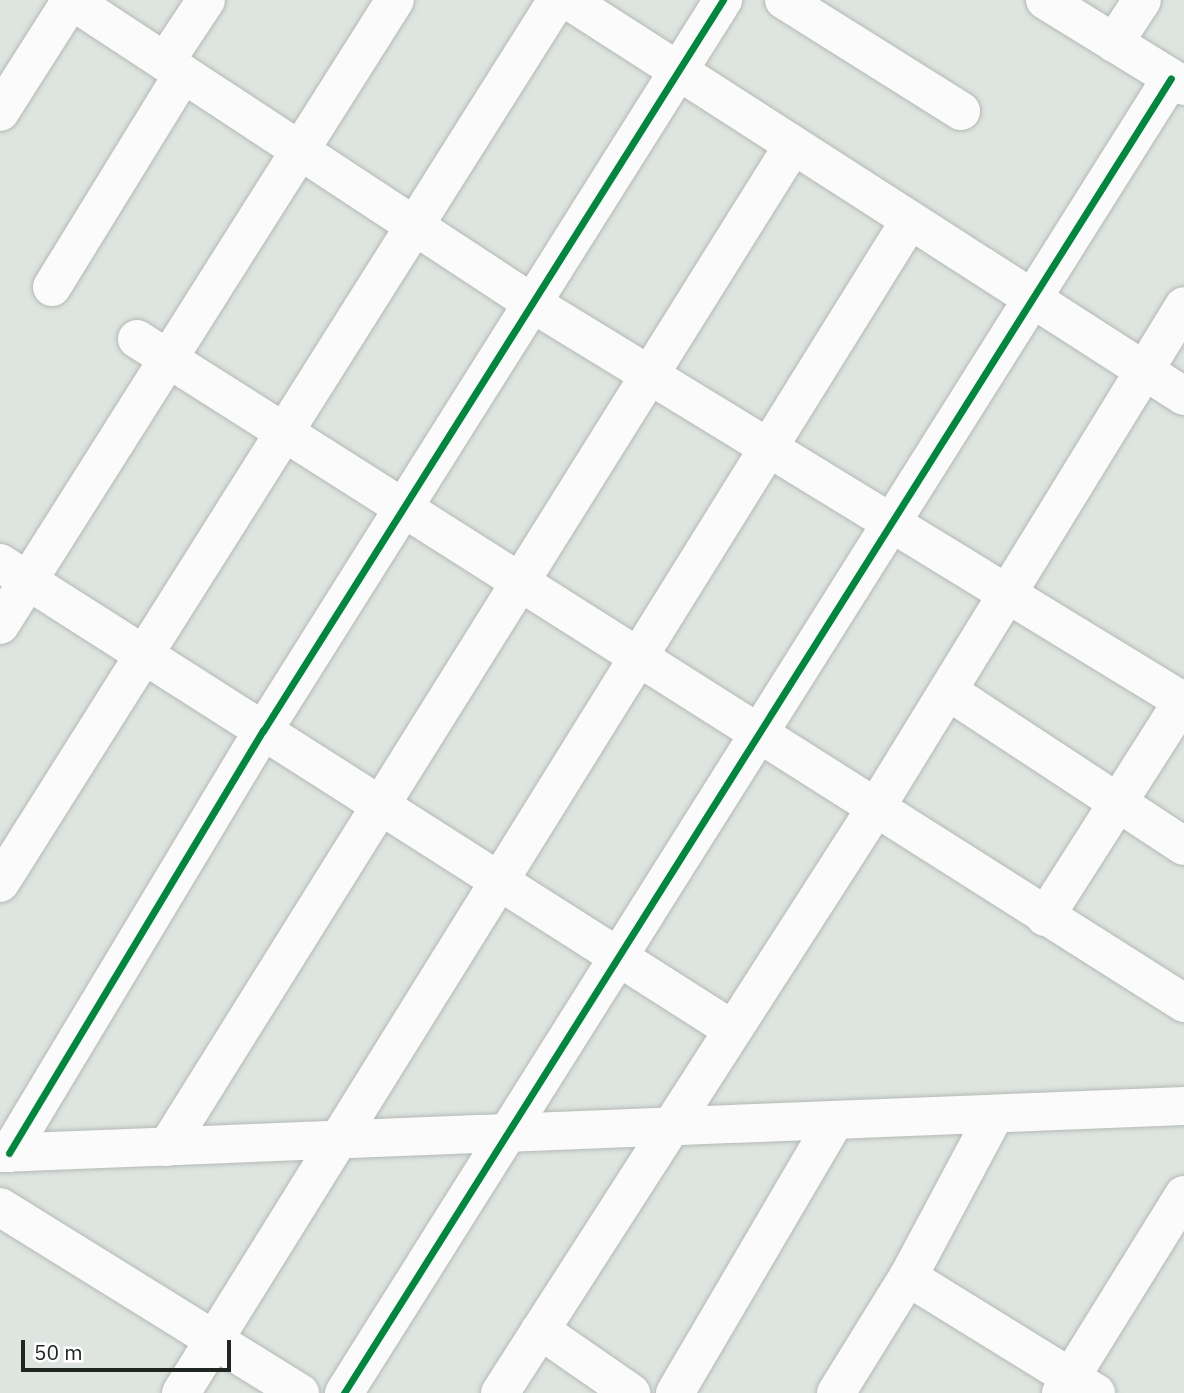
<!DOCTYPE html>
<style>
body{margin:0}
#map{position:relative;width:1184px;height:1393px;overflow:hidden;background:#dee4df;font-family:"IBM Plex Sans",sans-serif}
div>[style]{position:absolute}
.roads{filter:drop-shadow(0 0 2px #b4b9b5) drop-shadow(0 0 2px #b4b9b5)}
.minor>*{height:38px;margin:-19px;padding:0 19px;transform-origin:19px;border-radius:19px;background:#fafbfa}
.cycleway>*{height:7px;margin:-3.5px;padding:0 3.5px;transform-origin:3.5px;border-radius:3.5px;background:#00873e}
span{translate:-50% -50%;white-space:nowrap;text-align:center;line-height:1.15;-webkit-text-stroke:7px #fff;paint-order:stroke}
.scale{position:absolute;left:21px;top:1340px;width:210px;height:32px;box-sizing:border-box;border:4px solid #212622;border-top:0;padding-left:9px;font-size:21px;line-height:24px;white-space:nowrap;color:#212622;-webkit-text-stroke:5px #fff;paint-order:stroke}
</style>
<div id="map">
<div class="roads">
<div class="minor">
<div style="left:71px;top:0;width:555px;rotate:33.32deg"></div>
<div style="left:535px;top:305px;width:761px;rotate:31.45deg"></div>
<div style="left:568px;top:0;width:732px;rotate:32.74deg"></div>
<div style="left:784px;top:0;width:209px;rotate:32.1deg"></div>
<div style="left:1045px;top:0;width:163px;rotate:31.7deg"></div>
<div style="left:1114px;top:43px;width:51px;rotate:-56.9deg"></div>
<div style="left:165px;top:62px;width:74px;rotate:-56.5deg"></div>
<div style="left:0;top:112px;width:133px;rotate:-57.6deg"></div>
<div style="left:52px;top:287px;width:250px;rotate:-58.4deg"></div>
<div style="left:137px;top:339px;width:1240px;rotate:32.38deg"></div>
<div style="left:0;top:563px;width:869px;rotate:32.5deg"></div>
<div style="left:0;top:625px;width:739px;rotate:-57.71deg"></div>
<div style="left:948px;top:691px;width:282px;rotate:33.3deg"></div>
<div style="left:0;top:883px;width:1044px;rotate:-57.76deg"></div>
<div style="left:1045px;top:917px;width:259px;rotate:-57.5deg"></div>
<div style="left:167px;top:1147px;width:1181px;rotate:-58deg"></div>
<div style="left:0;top:1153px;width:1185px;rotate:-2.27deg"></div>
<div style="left:9px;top:1153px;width:493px;rotate:-59deg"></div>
<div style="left:263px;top:731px;width:864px;rotate:-57.82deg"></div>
<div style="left:0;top:1207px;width:353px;rotate:31.8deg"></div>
<div style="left:908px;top:1277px;width:221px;rotate:31.7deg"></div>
<div style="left:540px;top:1330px;width:111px;rotate:34.7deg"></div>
<div style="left:181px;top:1393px;width:1381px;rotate:-58.14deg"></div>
<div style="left:344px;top:1393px;width:1553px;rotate:-57.83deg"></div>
<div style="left:500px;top:1393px;width:694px;rotate:-57.29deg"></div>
<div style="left:875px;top:809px;width:590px;rotate:-58.44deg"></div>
<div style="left:675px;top:1393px;width:316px;rotate:-59.6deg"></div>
<div style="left:836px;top:1393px;width:137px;rotate:-58.2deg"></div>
<div style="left:908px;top:1277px;width:185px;rotate:-61.9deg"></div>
<div style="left:1061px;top:1393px;width:233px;rotate:-58.2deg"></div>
</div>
</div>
<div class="cycleway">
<div style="left:9px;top:1153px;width:493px;rotate:-59deg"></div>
<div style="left:263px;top:731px;width:864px;rotate:-57.82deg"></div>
<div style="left:344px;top:1393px;width:1553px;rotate:-57.83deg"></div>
</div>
<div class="scale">50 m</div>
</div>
